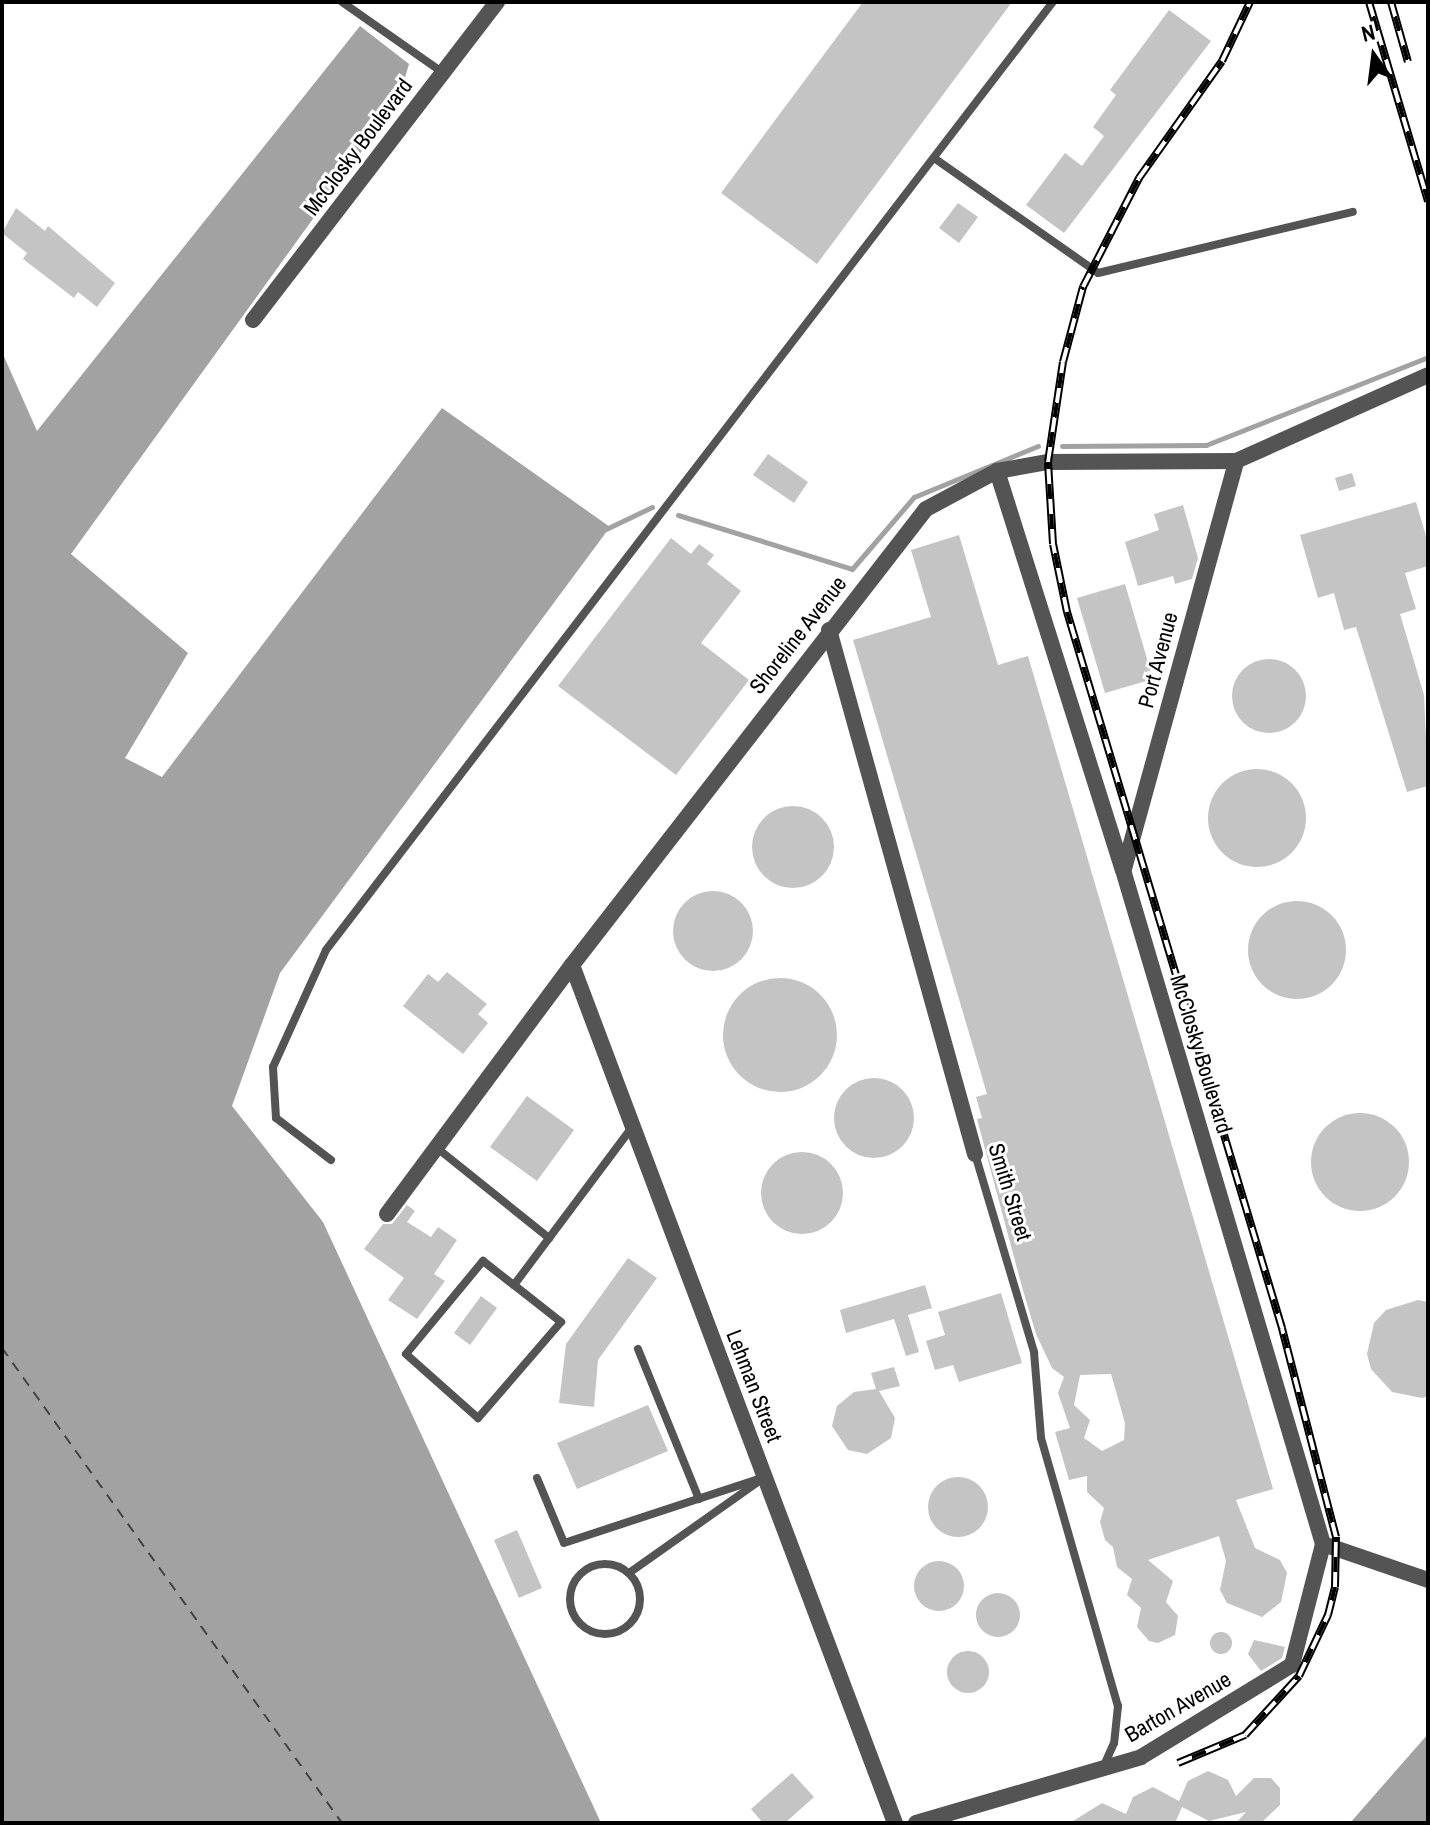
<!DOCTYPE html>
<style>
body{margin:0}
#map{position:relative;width:1430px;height:1825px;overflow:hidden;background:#fff;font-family:"Archivo Narrow",sans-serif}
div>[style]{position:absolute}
.water>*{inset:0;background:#a2a2a2}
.stream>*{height:5px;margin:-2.5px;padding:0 2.5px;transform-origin:2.5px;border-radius:2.5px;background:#a2a2a2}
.ferry>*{height:2px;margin-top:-1px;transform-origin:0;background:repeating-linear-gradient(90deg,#434343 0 10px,transparent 0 18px)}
.building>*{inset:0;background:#c4c4c4}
.round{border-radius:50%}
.service>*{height:8px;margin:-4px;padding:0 4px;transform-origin:4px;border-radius:4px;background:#545454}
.service>.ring{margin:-4px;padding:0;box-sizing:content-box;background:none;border:8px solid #545454;border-radius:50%}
.minor>*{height:16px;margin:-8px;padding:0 8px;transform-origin:8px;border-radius:8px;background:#545454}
.rail>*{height:8px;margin-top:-4px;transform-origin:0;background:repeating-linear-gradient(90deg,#fff 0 15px,#000 0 30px);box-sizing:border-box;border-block:2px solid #000}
span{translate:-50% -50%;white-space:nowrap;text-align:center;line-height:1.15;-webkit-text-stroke:6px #fff;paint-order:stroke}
.street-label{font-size:22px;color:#000}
.frame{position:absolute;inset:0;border:4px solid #000;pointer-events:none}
.north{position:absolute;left:1334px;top:16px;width:80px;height:80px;-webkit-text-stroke:6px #fff;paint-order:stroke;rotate:346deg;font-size:22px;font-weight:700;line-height:32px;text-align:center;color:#000}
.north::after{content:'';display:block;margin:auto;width:28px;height:36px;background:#000;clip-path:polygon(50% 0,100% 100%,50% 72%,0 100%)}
</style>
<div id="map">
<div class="water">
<div style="clip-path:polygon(360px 26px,409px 64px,398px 101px,71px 554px,188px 653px,125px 758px,162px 777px,442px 408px,610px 527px,280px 973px,232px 1106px,323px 1222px,601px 1823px,2px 1823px,2px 352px,37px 431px)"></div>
<div style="clip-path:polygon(1428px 1734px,1428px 1823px,1350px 1823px)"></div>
</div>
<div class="stream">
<div style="left:1062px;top:446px;width:144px;rotate:-0.4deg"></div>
<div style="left:1206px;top:445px;width:239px;rotate:-21.6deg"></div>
<div style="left:678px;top:515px;width:182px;rotate:17.2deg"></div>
<div style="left:852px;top:569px;width:95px;rotate:-49.3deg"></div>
<div style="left:914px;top:497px;width:134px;rotate:-22.4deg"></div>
<div style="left:606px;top:529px;width:51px;rotate:-25.6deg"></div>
</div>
<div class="ferry">
<div style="left:2px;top:1348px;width:584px;rotate:54.41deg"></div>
</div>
<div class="building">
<div style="clip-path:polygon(863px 2px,1012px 2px,817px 264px,721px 193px)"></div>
<div style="clip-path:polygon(1169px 10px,1211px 41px,1064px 233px,1026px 205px,1065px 153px,1082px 166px,1104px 136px,1093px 127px,1116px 95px,1110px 90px)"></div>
<div style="clip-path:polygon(958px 203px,978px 217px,959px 243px,939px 228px)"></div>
<div style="clip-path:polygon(16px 208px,45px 231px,48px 226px,115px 283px,97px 307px,78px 292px,74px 298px,23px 259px,27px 253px,2px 233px)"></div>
<div style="clip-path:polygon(768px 454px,808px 482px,794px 503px,753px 475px)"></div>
<div style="clip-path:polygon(1352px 473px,1356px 486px,1339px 491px,1335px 478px)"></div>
<div style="clip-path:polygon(1416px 502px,1428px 543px,1428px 566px,1405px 573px,1416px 609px,1400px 614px,1424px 695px,1428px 786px,1407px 792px,1356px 627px,1344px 630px,1334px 593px,1318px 598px,1300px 535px)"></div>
<div style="clip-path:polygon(1183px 505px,1198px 558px,1192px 579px,1175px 584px,1173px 576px,1138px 586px,1125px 542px,1159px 530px,1154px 514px)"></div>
<div style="clip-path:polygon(evenodd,959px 535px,998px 665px,1028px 656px,1273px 1489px,1236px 1500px,1255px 1548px,1280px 1560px,1287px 1573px,1281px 1602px,1262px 1617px,1227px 1603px,1220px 1590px,1226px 1561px,1219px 1536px,1148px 1560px,1173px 1581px,1166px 1602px,1178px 1616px,1175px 1635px,1158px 1643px,1149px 1641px,1137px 1627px,1141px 1608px,1127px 1595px,1132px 1579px,1117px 1567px,1113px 1547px,1105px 1540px,1100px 1522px,1104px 1508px,1087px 1492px,1087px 1476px,1069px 1480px,1055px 1432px,1070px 1428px,1058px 1393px,1064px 1377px,1052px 1368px,1036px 1334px,1022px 1287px,977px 1119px,982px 1118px,976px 1097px,987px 1094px,853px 640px,931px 617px,911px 550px,959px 535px,1111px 1374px,1125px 1423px,1124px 1440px,1102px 1451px,1084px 1438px,1090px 1420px,1074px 1405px,1080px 1375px,1111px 1374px)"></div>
<div style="clip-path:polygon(671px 538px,691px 554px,699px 544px,714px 555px,707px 564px,741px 591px,701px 643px,749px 680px,676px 775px,558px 686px)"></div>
<div style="clip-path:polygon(1125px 584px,1153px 679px,1105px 693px,1077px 598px)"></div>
<div class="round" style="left:1232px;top:659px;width:74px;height:74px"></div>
<div class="round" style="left:1208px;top:769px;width:98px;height:98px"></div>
<div class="round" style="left:752px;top:806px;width:82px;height:82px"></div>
<div class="round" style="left:673px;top:891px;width:80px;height:80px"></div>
<div class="round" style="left:1248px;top:901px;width:98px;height:98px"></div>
<div style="clip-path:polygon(447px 972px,487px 1004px,478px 1014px,488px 1023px,463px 1054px,403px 1006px,428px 974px,438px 982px)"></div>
<div class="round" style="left:723px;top:978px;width:114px;height:114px"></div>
<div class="round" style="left:834px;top:1078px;width:80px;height:80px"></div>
<div style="clip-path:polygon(527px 1096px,574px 1130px,537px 1181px,490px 1147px)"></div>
<div class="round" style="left:1311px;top:1113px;width:98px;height:98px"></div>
<div class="round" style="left:761px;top:1152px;width:82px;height:82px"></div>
<div style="clip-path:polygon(407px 1205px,415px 1211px,407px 1222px,431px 1237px,438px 1227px,457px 1240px,434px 1274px,445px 1281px,417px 1319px,388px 1300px,404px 1278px,364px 1249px,383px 1224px,392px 1224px)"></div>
<div style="clip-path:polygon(628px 1258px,657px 1278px,598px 1360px,594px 1407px,559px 1403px,566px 1344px)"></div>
<div style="clip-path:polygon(925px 1285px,932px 1308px,908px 1315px,919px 1352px,906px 1356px,894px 1319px,846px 1333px,840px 1310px)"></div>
<div style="clip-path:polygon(1001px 1293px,1022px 1363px,959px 1382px,953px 1365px,935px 1370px,926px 1341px,945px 1335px,938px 1312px)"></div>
<div style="clip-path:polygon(481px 1296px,497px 1308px,470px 1345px,454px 1333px)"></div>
<div style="clip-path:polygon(1418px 1300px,1428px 1302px,1428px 1396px,1422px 1398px,1392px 1392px,1371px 1369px,1367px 1354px,1374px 1323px,1386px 1310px)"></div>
<div style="clip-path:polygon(894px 1367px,900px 1386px,879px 1391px,895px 1418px,891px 1438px,867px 1454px,848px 1450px,832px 1426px,837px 1406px,854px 1392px,876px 1389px,871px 1373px)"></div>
<div style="clip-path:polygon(648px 1405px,668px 1451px,577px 1489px,557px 1443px)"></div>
<div class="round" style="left:928px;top:1477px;width:60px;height:60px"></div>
<div style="clip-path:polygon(517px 1530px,542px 1588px,519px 1598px,494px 1540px)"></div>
<div class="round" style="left:914px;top:1561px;width:50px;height:50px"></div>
<div class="round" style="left:976px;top:1593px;width:44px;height:44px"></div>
<div class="round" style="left:1210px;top:1632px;width:22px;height:22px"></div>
<div style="clip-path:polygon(1254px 1640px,1285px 1647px,1282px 1658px,1261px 1671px,1248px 1654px)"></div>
<div class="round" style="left:947px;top:1651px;width:42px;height:42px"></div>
<div style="clip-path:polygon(1208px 1771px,1228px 1780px,1236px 1796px,1254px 1778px,1271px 1778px,1280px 1788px,1280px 1805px,1261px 1823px,1236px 1823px,1246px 1812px,1209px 1821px,1182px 1807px,1175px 1823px,1070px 1823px,1102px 1803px,1126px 1814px,1133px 1797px,1153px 1787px,1179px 1801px,1188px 1781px)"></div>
<div style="clip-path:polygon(792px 1773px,814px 1797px,785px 1823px,763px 1823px,751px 1809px)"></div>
</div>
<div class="service">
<div style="left:342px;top:2px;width:122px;rotate:35deg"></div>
<div style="left:934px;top:158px;width:200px;rotate:35deg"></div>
<div style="left:1098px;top:273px;width:262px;rotate:-13.5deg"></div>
<div style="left:437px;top:1148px;width:144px;rotate:38.8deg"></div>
<div style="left:975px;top:1154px;width:207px;rotate:73.4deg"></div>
<div style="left:1034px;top:1352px;width:86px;rotate:85.3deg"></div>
<div style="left:1041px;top:1438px;width:279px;rotate:74deg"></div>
<div style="left:1118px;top:1706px;width:37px;rotate:96deg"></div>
<div style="left:1114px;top:1743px;width:27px;rotate:114deg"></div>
<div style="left:331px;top:1160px;width:69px;rotate:-142.6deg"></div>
<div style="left:276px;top:1118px;width:51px;rotate:-93.4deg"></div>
<div style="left:273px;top:1067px;width:128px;rotate:-65.6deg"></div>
<div style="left:326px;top:950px;width:1195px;rotate:-52.52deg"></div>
<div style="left:514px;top:1285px;width:60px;rotate:38.2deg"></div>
<div style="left:561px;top:1322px;width:127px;rotate:130.8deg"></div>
<div style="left:478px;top:1418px;width:96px;rotate:-138.4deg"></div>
<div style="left:406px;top:1354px;width:121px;rotate:-50.4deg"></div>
<div style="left:483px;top:1261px;width:39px;rotate:38deg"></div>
<div style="left:514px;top:1285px;width:197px;rotate:-53.2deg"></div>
<div style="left:638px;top:1349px;width:162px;rotate:67.9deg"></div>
<div style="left:537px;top:1478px;width:70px;rotate:67.4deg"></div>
<div style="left:564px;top:1543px;width:212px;rotate:-18.2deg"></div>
<div style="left:765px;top:1477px;width:166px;rotate:144.8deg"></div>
<div class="ring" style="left:570px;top:1564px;width:62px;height:62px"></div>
</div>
<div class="minor">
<div style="left:253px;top:320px;width:401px;rotate:-52.5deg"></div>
<div style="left:997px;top:471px;width:418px;rotate:72.5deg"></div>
<div style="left:1123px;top:870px;width:703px;rotate:73.47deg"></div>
<div style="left:829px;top:630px;width:544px;rotate:74.43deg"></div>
<div style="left:1124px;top:869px;width:423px;rotate:-74.6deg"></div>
<div style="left:572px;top:965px;width:917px;rotate:69.37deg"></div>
<div style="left:387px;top:1214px;width:310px;rotate:-53.4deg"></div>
<div style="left:572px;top:965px;width:577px;rotate:-52.18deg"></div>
<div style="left:926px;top:509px;width:81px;rotate:-28.2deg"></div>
<div style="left:997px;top:471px;width:52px;rotate:-10deg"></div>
<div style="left:1048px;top:462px;width:188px;rotate:-0.3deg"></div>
<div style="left:1236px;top:461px;width:210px;rotate:-24.1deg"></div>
<div style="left:1323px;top:1544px;width:111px;rotate:18.9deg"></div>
<div style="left:916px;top:1823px;width:234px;rotate:-16.3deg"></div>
<div style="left:1141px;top:1757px;width:177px;rotate:-31.4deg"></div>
<div style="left:1292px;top:1665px;width:125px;rotate:-75.6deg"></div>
</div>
<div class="rail">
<div style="left:1369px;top:2px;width:208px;rotate:73.5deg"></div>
<div style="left:1391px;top:2px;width:62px;rotate:74.2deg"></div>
<div style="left:1178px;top:1763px;width:73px;rotate:-22.7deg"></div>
<div style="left:1245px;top:1735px;width:80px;rotate:-47.5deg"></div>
<div style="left:1299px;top:1676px;width:68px;rotate:-64.6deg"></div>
<div style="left:1328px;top:1615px;width:29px;rotate:-76deg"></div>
<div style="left:1335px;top:1587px;width:50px;rotate:-88.9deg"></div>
<div style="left:1336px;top:1537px;width:216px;rotate:-104.5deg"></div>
<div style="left:1282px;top:1328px;width:748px;rotate:-106.71deg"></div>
<div style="left:1067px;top:612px;width:69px;rotate:-101.6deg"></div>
<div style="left:1053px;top:544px;width:82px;rotate:-93.5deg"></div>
<div style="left:1048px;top:462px;width:101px;rotate:-81.5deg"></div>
<div style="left:1063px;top:362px;width:78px;rotate:-75.1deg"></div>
<div style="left:1083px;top:287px;width:123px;rotate:-62.8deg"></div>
<div style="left:1139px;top:178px;width:143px;rotate:-54.6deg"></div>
<div style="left:1222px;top:61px;width:65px;rotate:-64.6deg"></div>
</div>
<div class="street-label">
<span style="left:358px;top:147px;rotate:-53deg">McClosky Boulevard</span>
<span style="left:798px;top:635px;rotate:-52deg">Shoreline Avenue</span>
<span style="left:1158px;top:660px;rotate:-75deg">Port Avenue</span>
<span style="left:1201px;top:1054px;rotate:73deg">McClosky Boulevard</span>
<span style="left:1010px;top:1192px;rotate:73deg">Smith Street</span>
<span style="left:754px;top:1386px;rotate:69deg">Lehman Street</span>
<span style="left:1178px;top:1707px;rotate:-30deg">Barton Avenue</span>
</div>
<div class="frame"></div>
<div class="north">N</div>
</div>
